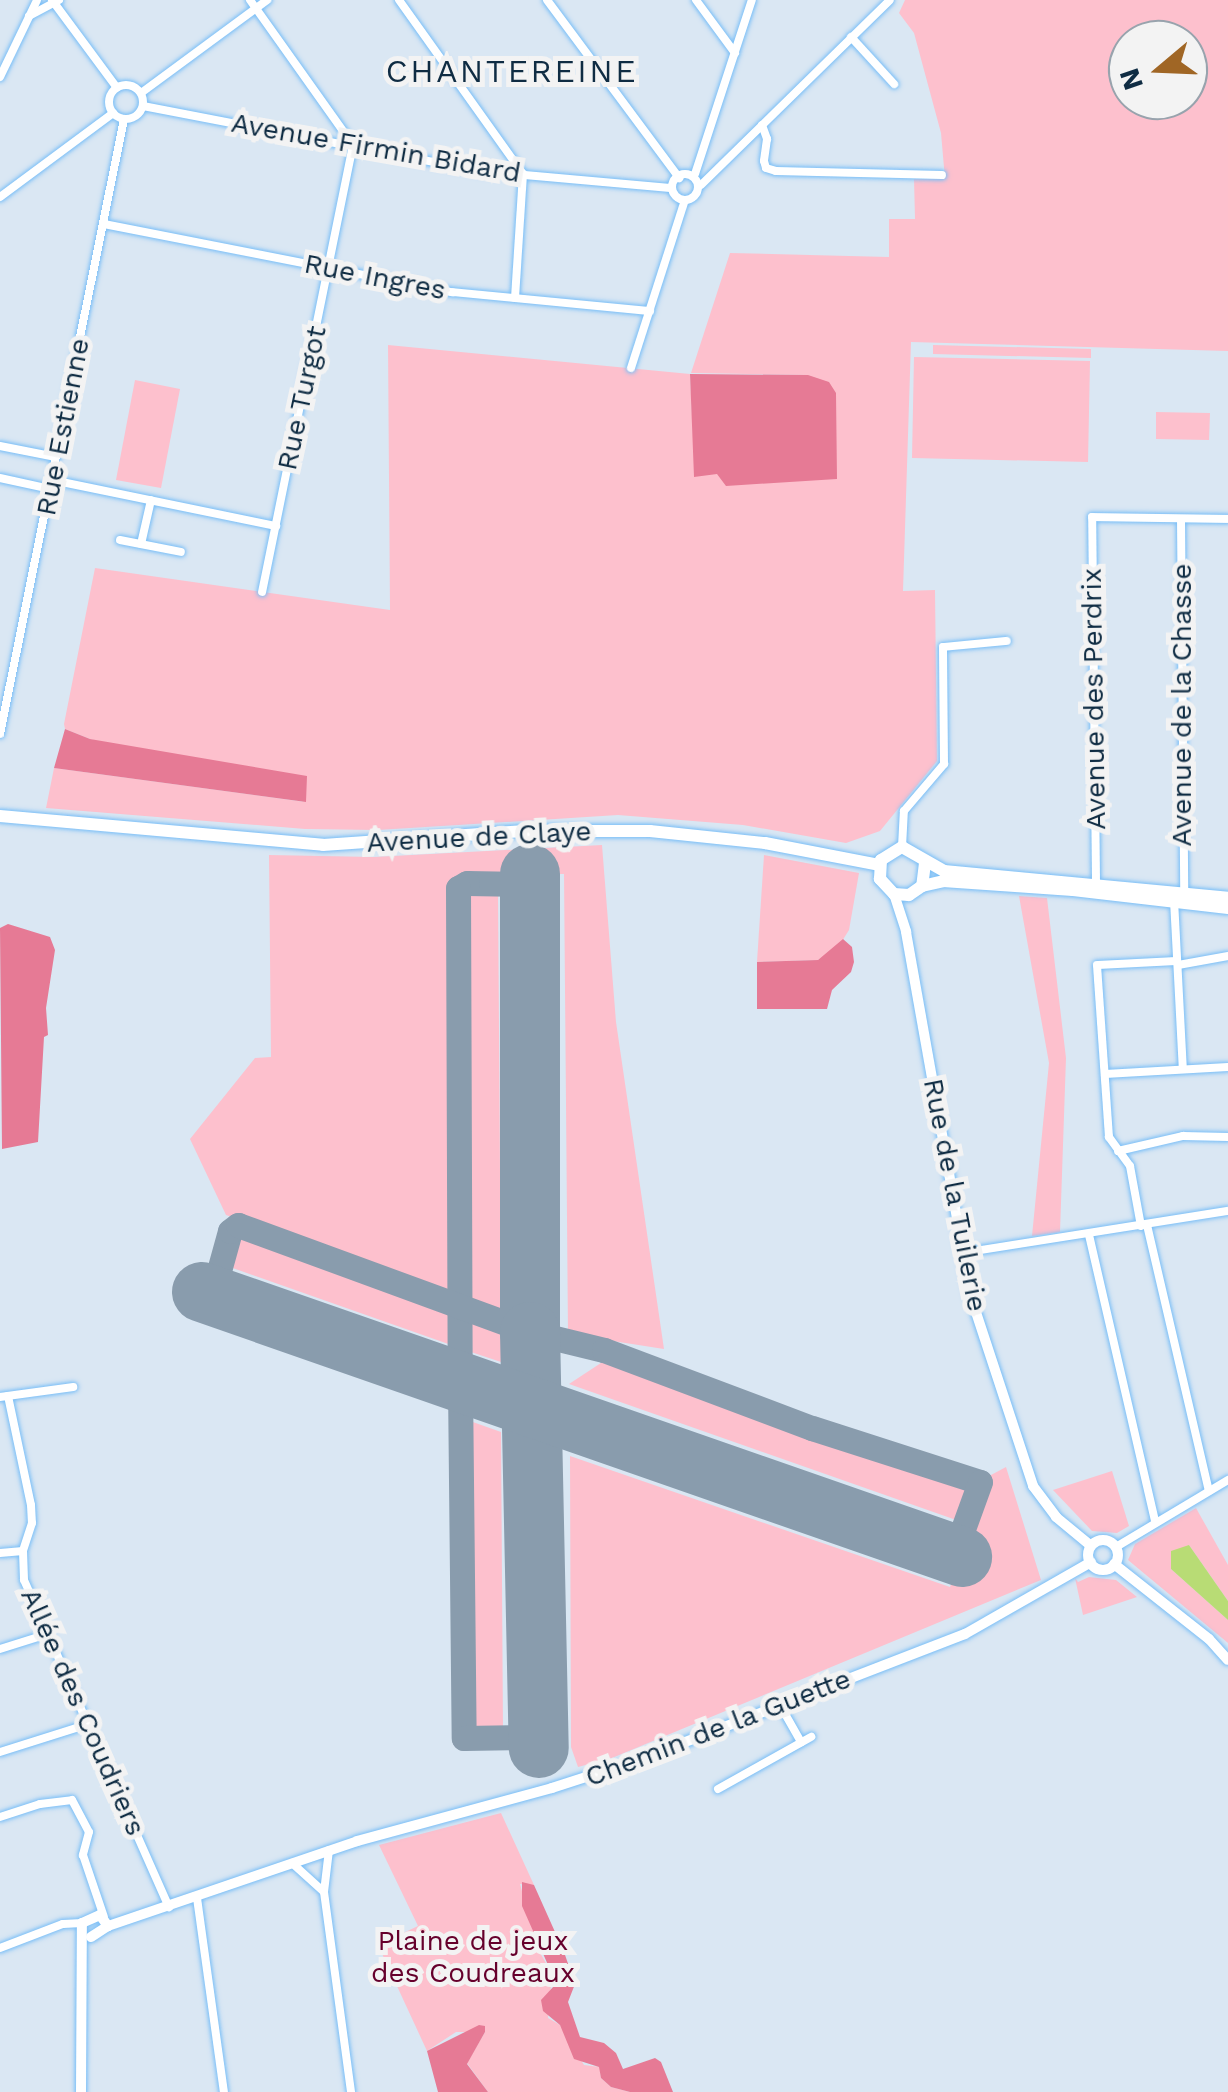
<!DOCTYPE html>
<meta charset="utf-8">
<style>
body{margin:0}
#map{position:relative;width:1228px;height:2092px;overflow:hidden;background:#dae7f3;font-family:"Work Sans",sans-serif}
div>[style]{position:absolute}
.green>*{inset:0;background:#fdc0cd}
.forest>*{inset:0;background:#e67a95}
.water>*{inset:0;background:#b8dc75}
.taxiway>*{height:25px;margin:-12.5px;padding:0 12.5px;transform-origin:12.5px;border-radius:12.5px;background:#899cad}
.runway>*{height:60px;margin:-30px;padding:0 30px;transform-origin:30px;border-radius:30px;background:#899cad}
.roads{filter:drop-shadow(0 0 2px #79bef7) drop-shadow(0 0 2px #79bef7)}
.minor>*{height:8px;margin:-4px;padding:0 4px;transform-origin:4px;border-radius:4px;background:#fff}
.minor>.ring{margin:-4px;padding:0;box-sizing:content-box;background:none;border:8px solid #fff;border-radius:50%}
.tertiary>*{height:10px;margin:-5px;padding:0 5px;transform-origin:5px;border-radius:5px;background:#fff}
.tertiary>.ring{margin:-5px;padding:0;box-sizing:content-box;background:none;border:10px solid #fff;border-radius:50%}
.primary>*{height:12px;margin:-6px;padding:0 6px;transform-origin:6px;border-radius:6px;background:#fff}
span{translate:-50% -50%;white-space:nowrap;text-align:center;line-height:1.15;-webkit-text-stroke:10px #f3f3f3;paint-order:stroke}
.street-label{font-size:28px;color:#0f2c43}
.park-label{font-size:28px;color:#66002c}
.quarter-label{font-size:32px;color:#0f2c43;letter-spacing:2.5px}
.north{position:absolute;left:1108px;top:20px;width:100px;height:100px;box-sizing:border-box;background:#f3f3f3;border:2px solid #98a3ad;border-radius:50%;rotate:251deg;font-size:28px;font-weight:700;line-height:40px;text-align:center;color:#0f2c43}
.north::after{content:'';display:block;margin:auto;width:35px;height:45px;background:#a06625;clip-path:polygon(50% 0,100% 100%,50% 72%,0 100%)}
</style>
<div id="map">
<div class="green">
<div style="clip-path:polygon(evenodd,905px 0,1228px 0,1228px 351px,911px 342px,903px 591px,935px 590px,937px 761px,880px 831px,846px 843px,743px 825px,618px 815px,378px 830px,305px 829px,46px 808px,54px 768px,305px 802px,90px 739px,65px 729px,64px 724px,95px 568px,390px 610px,388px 345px,690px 374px,695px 476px,808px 375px,691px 373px,730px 253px,889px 257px,889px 219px,915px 219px,914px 179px,945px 179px,941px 133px,914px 33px,899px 13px,905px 0,1128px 40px,1188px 40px,1188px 100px,1128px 100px,1128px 40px)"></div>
<div style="clip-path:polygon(933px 345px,1091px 349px,1091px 358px,933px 354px)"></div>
<div style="clip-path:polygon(914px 357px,1090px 361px,1088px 462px,912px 458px)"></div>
<div style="clip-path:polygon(135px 380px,180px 389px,161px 488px,116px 480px)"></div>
<div style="clip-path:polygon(1156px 412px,1210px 413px,1209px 440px,1156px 439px)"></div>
<div style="clip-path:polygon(602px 845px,616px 1022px,664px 1349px,568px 1334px,564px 874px,463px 875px,456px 877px,449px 892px,455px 1295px,226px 1215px,190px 1139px,255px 1058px,271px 1057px,269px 855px,374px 857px)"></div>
<div style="clip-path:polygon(764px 855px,859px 873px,849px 930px,839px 946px,818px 960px,757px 962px)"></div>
<div style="clip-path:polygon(498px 891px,501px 1312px,468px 1299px,465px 892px)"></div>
<div style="clip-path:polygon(1019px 896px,1047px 898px,1066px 1058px,1060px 1232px,1032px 1236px,1049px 1063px)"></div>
<div style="clip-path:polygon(237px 1234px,453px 1308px,454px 1346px,227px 1266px)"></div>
<div style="clip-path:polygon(468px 1313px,501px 1327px,501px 1362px,468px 1351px)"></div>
<div style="clip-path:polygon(604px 1361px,969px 1488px,959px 1521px,569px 1384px)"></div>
<div style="clip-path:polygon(470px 1421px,501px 1432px,503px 1732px,472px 1732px)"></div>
<div style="clip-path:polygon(570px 1456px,950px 1587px,991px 1475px,1006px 1467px,1041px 1580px,612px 1758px,578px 1767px,571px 1747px)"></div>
<div style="clip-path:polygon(1112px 1471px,1129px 1526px,1117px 1533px,1092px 1531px,1053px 1490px)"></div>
<div style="clip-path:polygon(1196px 1508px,1228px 1565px,1228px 1601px,1189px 1545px,1171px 1569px,1228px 1620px,1228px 1643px,1128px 1560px,1135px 1544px)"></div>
<div style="clip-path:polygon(1075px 1578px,1078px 1582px,1089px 1577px,1116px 1580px,1137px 1597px,1083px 1615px)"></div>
<div style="clip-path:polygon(501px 1813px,534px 1885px,520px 1884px,538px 1949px,552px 1974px,548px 2018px,560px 2025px,584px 2065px,600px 2067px,601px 2078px,611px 2087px,630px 2092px,488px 2092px,467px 2063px,485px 2032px,456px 2032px,427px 2051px,378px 1945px,418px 1926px,379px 1845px)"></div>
</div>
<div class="forest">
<div style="clip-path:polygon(690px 374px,808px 375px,829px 382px,836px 393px,837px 479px,726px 486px,717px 474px,694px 477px)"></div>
<div style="clip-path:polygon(65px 729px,90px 739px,307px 776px,306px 802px,54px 768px)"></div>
<div style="clip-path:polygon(8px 924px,50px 937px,55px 950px,46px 1008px,48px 1035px,44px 1037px,38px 1142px,2px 1149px,0 928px)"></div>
<div style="clip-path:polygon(843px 939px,852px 947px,854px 962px,851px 972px,832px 990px,827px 1009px,757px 1009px,757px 962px,818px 960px)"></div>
<div style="clip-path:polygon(522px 1882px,534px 1885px,564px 1952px,575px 1984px,568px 2002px,580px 2037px,604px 2043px,616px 2053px,623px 2069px,655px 2058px,661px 2062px,673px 2092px,630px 2092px,611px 2087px,601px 2078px,599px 2067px,574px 2059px,560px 2025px,543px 2011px,541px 2000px,554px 1986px,552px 1974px,522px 1906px)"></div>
<div style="clip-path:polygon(479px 2025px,485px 2026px,485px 2032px,467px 2064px,488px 2092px,438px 2092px,427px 2051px)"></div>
</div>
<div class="water">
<div style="clip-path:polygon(1189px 1545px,1228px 1601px,1228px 1620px,1171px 1569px,1171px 1551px)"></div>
</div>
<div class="taxiway">
<div style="left:531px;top:884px;width:64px;rotate:-179.1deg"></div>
<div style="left:467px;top:883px;width:10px;rotate:151deg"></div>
<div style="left:458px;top:888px;width:497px;rotate:89.8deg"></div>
<div style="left:460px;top:1385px;width:353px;rotate:89.4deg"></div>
<div style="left:464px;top:1738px;width:75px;rotate:-0.8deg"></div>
<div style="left:212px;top:1296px;width:67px;rotate:-74.5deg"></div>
<div style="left:230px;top:1231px;width:10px;rotate:-37deg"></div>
<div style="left:238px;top:1225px;width:311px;rotate:20.1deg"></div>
<div style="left:530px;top:1332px;width:76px;rotate:13.7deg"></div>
<div style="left:604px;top:1350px;width:222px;rotate:20.6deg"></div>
<div style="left:812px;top:1428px;width:176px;rotate:17.8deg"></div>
<div style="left:980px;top:1482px;width:77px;rotate:109.9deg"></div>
</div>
<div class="runway">
<div style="left:530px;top:874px;width:458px;rotate:90deg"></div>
<div style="left:530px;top:1332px;width:416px;rotate:88.8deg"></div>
<div style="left:202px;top:1292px;width:805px;rotate:19.22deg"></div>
</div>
<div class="roads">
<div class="minor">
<div style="left:52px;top:0;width:109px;rotate:53.5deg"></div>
<div style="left:250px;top:0;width:178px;rotate:54.6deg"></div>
<div style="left:353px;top:145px;width:456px;rotate:101.5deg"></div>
<div style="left:399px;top:0;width:214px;rotate:54.5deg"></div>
<div style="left:523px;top:174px;width:124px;rotate:93.7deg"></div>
<div style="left:547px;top:0;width:222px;rotate:53.4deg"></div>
<div style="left:696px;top:0;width:66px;rotate:53.7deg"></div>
<div style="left:29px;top:16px;width:34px;rotate:-28deg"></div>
<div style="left:851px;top:37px;width:64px;rotate:47.5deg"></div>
<div style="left:0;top:77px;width:85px;rotate:-64.3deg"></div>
<div class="ring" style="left:109px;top:85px;width:26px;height:26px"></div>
<div style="left:141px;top:93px;width:157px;rotate:-36.4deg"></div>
<div style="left:143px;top:106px;width:343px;rotate:10.9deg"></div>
<div style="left:480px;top:171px;width:191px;rotate:5.1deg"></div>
<div style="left:762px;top:125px;width:15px;rotate:70deg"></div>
<div style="left:767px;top:139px;width:22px;rotate:98deg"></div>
<div style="left:764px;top:161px;width:7px;rotate:74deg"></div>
<div style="left:766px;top:168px;width:10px;rotate:17deg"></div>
<div style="left:776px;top:171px;width:166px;rotate:1.4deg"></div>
<div class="ring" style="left:672px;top:174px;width:18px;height:18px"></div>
<div style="left:695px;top:174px;width:183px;rotate:-71.9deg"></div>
<div style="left:701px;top:185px;width:264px;rotate:-44.4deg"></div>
<div style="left:0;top:197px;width:141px;rotate:-36.6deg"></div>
<div style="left:104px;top:224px;width:355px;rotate:11.1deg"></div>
<div style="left:452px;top:292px;width:199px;rotate:5.5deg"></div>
<div style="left:631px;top:368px;width:176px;rotate:-72.2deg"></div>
<div style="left:0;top:446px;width:57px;rotate:11.1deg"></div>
<div style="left:0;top:478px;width:51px;rotate:12.4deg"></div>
<div style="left:52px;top:480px;width:229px;rotate:11.6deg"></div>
<div style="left:1181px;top:519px;width:372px;rotate:89.5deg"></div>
<div style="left:120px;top:540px;width:62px;rotate:11.1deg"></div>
<div style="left:141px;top:544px;width:45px;rotate:-77.2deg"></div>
<div style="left:0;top:734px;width:627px;rotate:-78.6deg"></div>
<div style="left:902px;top:847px;width:36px;rotate:-87deg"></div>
<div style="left:904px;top:811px;width:62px;rotate:-49.6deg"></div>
<div style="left:944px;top:764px;width:117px;rotate:-90.5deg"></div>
<div style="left:943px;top:647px;width:64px;rotate:-5.4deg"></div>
<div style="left:1096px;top:882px;width:365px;rotate:-90.6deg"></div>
<div style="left:1092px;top:517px;width:136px;rotate:0.8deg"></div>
<div style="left:1174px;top:900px;width:169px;rotate:87deg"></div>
<div style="left:1178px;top:965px;width:51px;rotate:-10.2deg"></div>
<div style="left:1105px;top:1074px;width:123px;rotate:-3.3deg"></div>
<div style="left:1118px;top:1151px;width:67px;rotate:-13deg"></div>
<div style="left:1183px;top:1136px;width:45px;rotate:1.3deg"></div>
<div style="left:1147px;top:1225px;width:273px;rotate:76.9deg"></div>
<div style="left:1141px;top:1226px;width:61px;rotate:-100.4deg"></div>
<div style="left:1130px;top:1166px;width:36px;rotate:-126deg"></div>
<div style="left:1109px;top:1137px;width:172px;rotate:-94deg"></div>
<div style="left:1097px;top:965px;width:80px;rotate:-2.9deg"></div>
<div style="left:1089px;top:1235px;width:294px;rotate:77deg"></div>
<div style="left:962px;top:1253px;width:269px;rotate:-9deg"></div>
<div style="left:8px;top:1396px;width:111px;rotate:78.1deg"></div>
<div style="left:31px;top:1505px;width:18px;rotate:87deg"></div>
<div style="left:32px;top:1523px;width:29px;rotate:108deg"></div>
<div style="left:23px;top:1551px;width:29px;rotate:88deg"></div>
<div style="left:24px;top:1580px;width:358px;rotate:66.1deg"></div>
<div style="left:0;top:1397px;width:74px;rotate:-7.8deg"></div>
<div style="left:1116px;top:1547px;width:131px;rotate:-30.9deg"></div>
<div style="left:0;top:1553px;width:23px;rotate:-5deg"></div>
<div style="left:0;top:1649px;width:50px;rotate:-17.4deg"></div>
<div style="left:780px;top:1705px;width:43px;rotate:60.4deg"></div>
<div style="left:0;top:1752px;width:93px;rotate:-17.5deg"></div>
<div style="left:718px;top:1789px;width:107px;rotate:-29.2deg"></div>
<div style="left:0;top:1817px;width:42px;rotate:-18deg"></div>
<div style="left:40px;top:1804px;width:32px;rotate:-7deg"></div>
<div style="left:72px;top:1800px;width:36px;rotate:62deg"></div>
<div style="left:89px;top:1832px;width:24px;rotate:105deg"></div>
<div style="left:83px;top:1855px;width:65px;rotate:71.3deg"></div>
<div style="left:329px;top:1850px;width:42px;rotate:96.8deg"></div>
<div style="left:324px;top:1892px;width:202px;rotate:82.3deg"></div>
<div style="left:292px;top:1863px;width:43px;rotate:42.2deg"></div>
<div style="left:197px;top:1898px;width:196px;rotate:82.1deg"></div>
<div style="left:0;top:1948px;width:67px;rotate:-20.9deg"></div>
<div style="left:63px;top:1924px;width:19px;rotate:-3deg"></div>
</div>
<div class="tertiary">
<div style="left:894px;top:894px;width:40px;rotate:72deg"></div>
<div style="left:906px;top:932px;width:371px;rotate:79.9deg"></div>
<div style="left:971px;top:1297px;width:199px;rotate:71.8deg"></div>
<div style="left:1033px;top:1486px;width:39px;rotate:53deg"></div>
<div style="left:1056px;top:1517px;width:45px;rotate:39.6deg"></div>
<div class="ring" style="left:1088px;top:1540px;width:20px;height:20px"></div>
<div style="left:1114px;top:1564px;width:121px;rotate:38.3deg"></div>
<div style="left:1209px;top:1639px;width:28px;rotate:48deg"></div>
<div style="left:91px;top:1937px;width:20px;rotate:-33deg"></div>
<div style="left:108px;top:1926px;width:263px;rotate:-18.8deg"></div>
<div style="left:357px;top:1841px;width:202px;rotate:-15.2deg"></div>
<div style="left:552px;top:1788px;width:94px;rotate:-18deg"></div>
<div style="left:641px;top:1759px;width:347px;rotate:-21.1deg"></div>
<div style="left:965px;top:1634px;width:145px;rotate:-29.7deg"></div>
<div style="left:81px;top:2092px;width:169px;rotate:-89.7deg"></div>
<div style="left:82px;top:1923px;width:20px;rotate:-24deg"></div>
<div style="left:100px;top:1915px;width:14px;rotate:54deg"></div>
</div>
<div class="primary">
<div style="left:0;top:816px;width:324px;rotate:5.1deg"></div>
<div style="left:323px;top:845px;width:199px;rotate:-4deg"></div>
<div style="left:522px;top:831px;width:128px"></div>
<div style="left:650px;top:831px;width:116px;rotate:6deg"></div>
<div style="left:765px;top:843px;width:116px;rotate:10.9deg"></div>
<div style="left:925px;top:863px;width:23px;rotate:97deg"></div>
<div style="left:922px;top:886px;width:16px;rotate:145deg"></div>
<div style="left:909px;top:895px;width:15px;rotate:-176deg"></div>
<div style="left:894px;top:894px;width:21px;rotate:-133deg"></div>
<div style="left:880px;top:879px;width:19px;rotate:-87deg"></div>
<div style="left:881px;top:860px;width:25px;rotate:-32deg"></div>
<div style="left:902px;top:847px;width:48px;rotate:29.7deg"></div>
<div style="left:944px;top:871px;width:285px;rotate:5.4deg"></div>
<div style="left:922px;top:886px;width:22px;rotate:-13deg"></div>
<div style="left:943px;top:881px;width:130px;rotate:4deg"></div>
<div style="left:1073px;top:890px;width:156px;rotate:6.6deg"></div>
</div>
</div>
<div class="street-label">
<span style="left:376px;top:148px;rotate:10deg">Avenue Firmin Bidard</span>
<span style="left:375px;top:277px;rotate:11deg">Rue Ingres</span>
<span style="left:302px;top:398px;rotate:-78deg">Rue Turgot</span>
<span style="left:63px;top:427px;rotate:-79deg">Rue Estienne</span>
<span style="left:1094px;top:699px;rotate:-91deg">Avenue des Perdrix</span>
<span style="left:1182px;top:705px;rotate:-90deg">Avenue de la Chasse</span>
<span style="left:479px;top:837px;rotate:-3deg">Avenue de Claye</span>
<span style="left:955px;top:1195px;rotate:79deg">Rue de la Tuilerie</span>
<span style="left:83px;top:1712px;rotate:66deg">Allée des Coudriers</span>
<span style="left:718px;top:1728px;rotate:-21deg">Chemin de la Guette</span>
</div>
<div class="park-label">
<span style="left:473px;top:1957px">Plaine de jeux<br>des Coudreaux</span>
</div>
<div class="quarter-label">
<span style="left:512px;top:71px">CHANTEREINE</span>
</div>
<div class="north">N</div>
</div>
